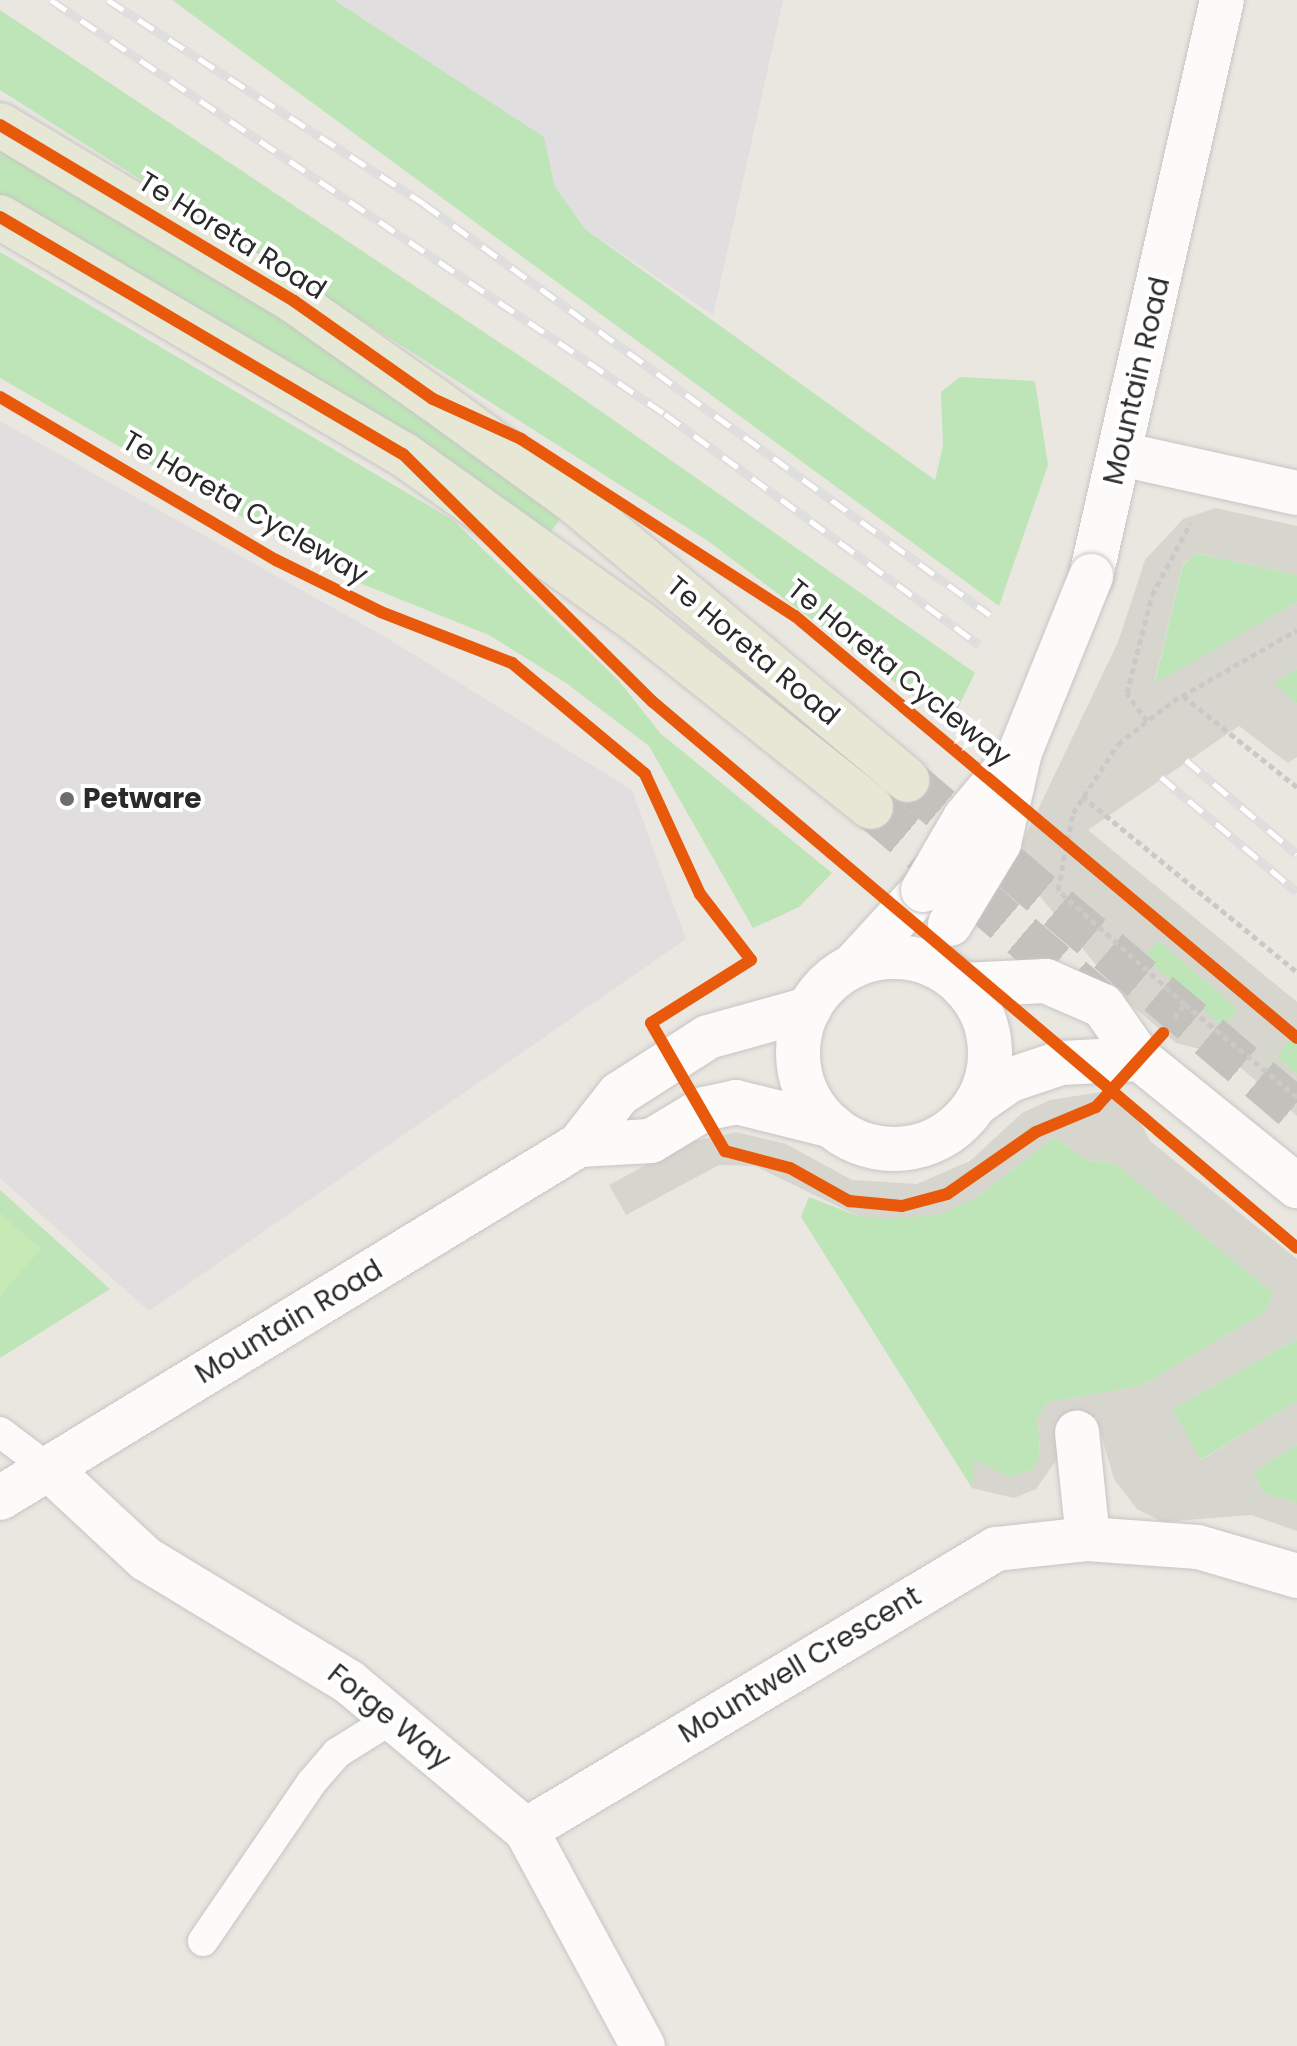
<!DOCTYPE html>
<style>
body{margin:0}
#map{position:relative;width:1297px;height:2046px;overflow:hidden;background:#e9e7e0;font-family:Poppins,sans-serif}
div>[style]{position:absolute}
.industrial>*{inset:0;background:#e1dedf}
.green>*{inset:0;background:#bee5b8}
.pitch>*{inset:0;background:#c7e9b6}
.plaza>*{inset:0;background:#d7d6ce}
.primary-tunnel>*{height:44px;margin-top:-22px;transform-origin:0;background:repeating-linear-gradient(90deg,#c3c1bc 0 44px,transparent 0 66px)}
.path>*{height:5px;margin-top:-2.5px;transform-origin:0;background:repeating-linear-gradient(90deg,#cac9c8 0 6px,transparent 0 10px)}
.roads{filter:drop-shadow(0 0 2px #c7c5c5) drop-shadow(0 0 2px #c7c5c5)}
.service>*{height:30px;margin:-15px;padding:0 15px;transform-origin:15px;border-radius:15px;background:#fcfbfa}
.minor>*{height:44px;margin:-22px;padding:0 22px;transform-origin:22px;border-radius:22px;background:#fcfbfa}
.minor>.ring{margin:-22px;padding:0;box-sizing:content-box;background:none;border:44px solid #fcfbfa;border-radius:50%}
.primary>*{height:44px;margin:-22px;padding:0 22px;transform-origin:22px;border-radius:22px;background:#e6e7d4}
.rail>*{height:9px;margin-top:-4.5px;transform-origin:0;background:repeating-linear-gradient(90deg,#fff 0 18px,#dedede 0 36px);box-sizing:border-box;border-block:2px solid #dedede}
.bridges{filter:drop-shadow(0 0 2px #c7c5c5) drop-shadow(0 0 2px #c7c5c5)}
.minor-bridge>*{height:44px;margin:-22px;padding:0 22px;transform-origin:22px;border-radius:22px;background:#fcfbfa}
.cycleway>*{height:12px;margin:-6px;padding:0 6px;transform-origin:6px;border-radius:6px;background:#e8590c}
.dots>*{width:22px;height:22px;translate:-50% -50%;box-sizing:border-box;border:4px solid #fff;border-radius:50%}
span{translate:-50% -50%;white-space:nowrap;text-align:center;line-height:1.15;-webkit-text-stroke:8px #fff;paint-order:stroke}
.street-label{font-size:28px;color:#2a2a2a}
.poi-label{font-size:28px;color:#2a2a2a;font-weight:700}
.left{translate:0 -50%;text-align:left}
</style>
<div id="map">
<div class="industrial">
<div style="clip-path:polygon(334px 0,783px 0,713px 315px,585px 229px,555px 187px,544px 137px)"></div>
<div style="clip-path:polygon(0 421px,387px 638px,632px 790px,686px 939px,149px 1311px,0 1178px)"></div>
</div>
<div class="green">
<div style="clip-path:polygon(172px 0,334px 0,544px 137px,555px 187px,585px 229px,935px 480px,943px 446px,941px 392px,960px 377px,1035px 381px,1048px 465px,999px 606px)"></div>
<div style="clip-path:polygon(0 10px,559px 382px,975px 673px,950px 724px,708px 541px,0 90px)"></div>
<div style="clip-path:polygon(0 143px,147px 225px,390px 389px,562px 516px,548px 536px,0 199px)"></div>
<div style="clip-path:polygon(0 252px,453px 520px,619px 681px,660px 733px,832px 873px,799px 907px,753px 928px,649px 746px,566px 683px,489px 635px,352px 580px,0 378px)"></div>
<div style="clip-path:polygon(1196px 553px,1297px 575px,1297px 602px,1154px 686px,1183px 565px)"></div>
<div style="clip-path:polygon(1297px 668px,1297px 704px,1273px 683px)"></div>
<div style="clip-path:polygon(1158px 940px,1238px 1009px,1223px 1027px,1144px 957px)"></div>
<div style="clip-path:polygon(1290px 1039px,1297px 1045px,1297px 1075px,1276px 1056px)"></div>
<div style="clip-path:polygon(1055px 1137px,1086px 1160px,1115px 1163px,1274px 1294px,1265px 1312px,1141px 1386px,1048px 1402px,1038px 1416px,1040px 1458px,1032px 1470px,1010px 1477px,975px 1461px,972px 1488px,801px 1217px,809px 1197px,858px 1216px,976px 1198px)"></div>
<div style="clip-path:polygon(0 1190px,110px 1289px,0 1358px)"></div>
<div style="clip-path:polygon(1297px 1339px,1297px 1401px,1200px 1460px,1172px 1409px)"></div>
<div style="clip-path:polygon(1297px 1444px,1297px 1503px,1263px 1493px,1254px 1472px)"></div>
</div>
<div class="pitch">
<div style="clip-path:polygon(0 1213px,41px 1249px,0 1296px)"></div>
</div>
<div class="plaza">
<div style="clip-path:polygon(evenodd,1215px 508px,1297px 526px,1297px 575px,1197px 553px,1183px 564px,1154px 684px,1297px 602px,1297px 668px,1274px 683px,1297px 704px,1297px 757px,1288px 763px,1239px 726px,1088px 830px,1297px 1002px,1297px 1045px,1290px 1039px,1276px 1056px,1297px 1075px,1297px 1116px,1227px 1056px,1176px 1043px,1123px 998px,1031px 885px,1022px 843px,1118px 642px,1145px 560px,1183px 519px,1215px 508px,1158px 940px,1238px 1009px,1223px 1026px,1144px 957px,1158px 940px)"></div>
<div style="clip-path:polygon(1101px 1092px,1126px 1096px,1150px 1141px,1297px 1259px,1297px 1339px,1172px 1409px,1201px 1460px,1297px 1401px,1297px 1444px,1254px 1472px,1263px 1493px,1297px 1503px,1297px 1531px,1251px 1515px,1163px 1522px,1137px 1509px,1114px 1479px,1096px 1417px,1056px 1422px,1060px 1455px,1036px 1489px,1014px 1498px,972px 1488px,974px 1460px,1010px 1477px,1032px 1470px,1040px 1457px,1038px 1416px,1048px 1402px,1141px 1386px,1265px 1312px,1274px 1294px,1115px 1163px,1086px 1160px,1055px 1137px,976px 1198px,941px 1214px,893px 1219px,858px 1216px,755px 1166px,719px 1165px,626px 1215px,609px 1185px,686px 1143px,736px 1132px,786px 1144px,852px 1180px,917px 1184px,970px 1161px,1022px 1113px,1050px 1100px)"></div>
</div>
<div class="primary-tunnel">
<div style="left:907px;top:780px;width:512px;rotate:40.32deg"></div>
<div style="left:871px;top:807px;width:297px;rotate:40.5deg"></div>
</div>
<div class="path">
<div style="left:1183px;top:696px;width:146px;rotate:38.6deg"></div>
<div style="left:1147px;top:721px;width:34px;rotate:-126deg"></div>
<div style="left:1127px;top:693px;width:101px;rotate:-75.7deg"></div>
<div style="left:1152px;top:595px;width:81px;rotate:-61.8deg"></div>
<div style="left:1082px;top:796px;width:278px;rotate:39.3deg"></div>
<div style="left:1185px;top:1004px;width:146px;rotate:39.7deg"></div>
<div style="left:1174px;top:1018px;width:18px;rotate:-52deg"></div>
<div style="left:1185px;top:1004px;width:171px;rotate:-138.1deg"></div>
<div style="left:1058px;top:890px;width:78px;rotate:-79deg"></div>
<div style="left:1073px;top:813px;width:82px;rotate:-56.9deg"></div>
<div style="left:1118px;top:744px;width:70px;rotate:-38deg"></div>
<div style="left:1173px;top:701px;width:143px;rotate:-29.8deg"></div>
</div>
<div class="roads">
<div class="service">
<div style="left:0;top:1432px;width:61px;rotate:37.1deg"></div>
<div style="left:203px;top:1941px;width:191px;rotate:-55.6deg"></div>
<div style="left:311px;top:1783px;width:40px;rotate:-49deg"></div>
<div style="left:337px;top:1753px;width:66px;rotate:-32deg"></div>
</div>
<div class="minor">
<div style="left:1121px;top:454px;width:180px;rotate:12.5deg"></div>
<div style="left:1091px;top:576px;width:591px;rotate:-77.19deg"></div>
<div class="ring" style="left:798px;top:957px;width:148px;height:148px"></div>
<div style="left:853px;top:966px;width:103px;rotate:-47.4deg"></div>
<div style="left:962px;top:985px;width:84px;rotate:-2.7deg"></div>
<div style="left:1046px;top:981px;width:62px;rotate:23.7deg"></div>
<div style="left:1103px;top:1006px;width:65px;rotate:55.1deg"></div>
<div style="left:1140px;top:1059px;width:202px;rotate:39deg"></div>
<div style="left:977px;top:1103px;width:40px;rotate:-34.9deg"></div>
<div style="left:1010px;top:1080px;width:54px;rotate:-18.4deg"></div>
<div style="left:1061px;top:1063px;width:79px;rotate:-2.9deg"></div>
<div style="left:579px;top:1145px;width:72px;rotate:-3.2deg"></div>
<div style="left:651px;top:1141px;width:62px;rotate:-31.1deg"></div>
<div style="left:704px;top:1109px;width:33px;rotate:-12deg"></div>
<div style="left:736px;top:1102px;width:99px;rotate:14deg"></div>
<div style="left:49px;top:1469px;width:132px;rotate:42.9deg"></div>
<div style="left:146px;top:1559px;width:237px;rotate:31.2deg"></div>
<div style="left:349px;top:1682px;width:231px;rotate:39.9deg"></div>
<div style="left:526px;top:1830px;width:246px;rotate:61.6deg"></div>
<div style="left:0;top:1498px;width:678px;rotate:-31.37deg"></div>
<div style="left:579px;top:1145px;width:65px;rotate:-51.9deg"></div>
<div style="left:619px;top:1094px;width:106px;rotate:-32.6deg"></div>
<div style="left:708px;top:1037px;width:105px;rotate:-15.5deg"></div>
<div style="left:1088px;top:1539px;width:110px;rotate:4.2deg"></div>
<div style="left:1198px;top:1547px;width:103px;rotate:16.3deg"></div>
<div style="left:526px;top:1830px;width:548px;rotate:-30.87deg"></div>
<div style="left:996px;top:1549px;width:93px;rotate:-6.2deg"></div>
<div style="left:1088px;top:1539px;width:107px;rotate:-95.9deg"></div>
</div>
<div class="primary">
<div style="left:0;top:125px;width:343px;rotate:30.9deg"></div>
<div style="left:294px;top:301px;width:170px;rotate:35.2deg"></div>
<div style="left:433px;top:399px;width:177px;rotate:36deg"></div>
<div style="left:576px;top:503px;width:432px;rotate:39.9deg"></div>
<div style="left:0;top:217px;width:468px;rotate:30.5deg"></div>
<div style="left:403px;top:454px;width:292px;rotate:35.5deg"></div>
<div style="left:641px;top:624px;width:294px;rotate:38.5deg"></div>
</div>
</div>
<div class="rail">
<div style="left:51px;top:0;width:741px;rotate:33.99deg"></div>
<div style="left:665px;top:414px;width:390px;rotate:36.3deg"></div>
<div style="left:108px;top:0;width:376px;rotate:32.8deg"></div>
<div style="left:424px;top:204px;width:699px;rotate:35.99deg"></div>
<div style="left:1186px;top:760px;width:145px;rotate:40.3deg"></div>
<div style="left:1161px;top:777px;width:178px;rotate:40.2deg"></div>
</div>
<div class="bridges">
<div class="minor-bridge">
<div style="left:923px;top:890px;width:83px;rotate:-59.7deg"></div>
<div style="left:965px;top:818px;width:80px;rotate:-50.1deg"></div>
<div style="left:950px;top:924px;width:95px;rotate:-58.8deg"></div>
<div style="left:999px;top:843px;width:93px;rotate:-77deg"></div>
<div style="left:1020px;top:752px;width:190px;rotate:-68deg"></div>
</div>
</div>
<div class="cycleway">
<div style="left:0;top:125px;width:343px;rotate:30.9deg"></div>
<div style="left:294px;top:301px;width:170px;rotate:35.2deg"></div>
<div style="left:433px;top:399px;width:97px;rotate:24.4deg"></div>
<div style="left:521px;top:439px;width:326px;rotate:32.9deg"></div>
<div style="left:795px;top:616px;width:656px;rotate:40.05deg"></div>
<div style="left:0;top:217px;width:468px;rotate:30.5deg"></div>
<div style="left:403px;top:454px;width:352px;rotate:44.8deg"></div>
<div style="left:653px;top:702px;width:844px;rotate:40.29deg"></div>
<div style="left:0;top:397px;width:321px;rotate:30.6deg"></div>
<div style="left:276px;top:560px;width:117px;rotate:26.3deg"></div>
<div style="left:381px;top:612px;width:141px;rotate:21.3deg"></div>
<div style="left:512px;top:663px;width:173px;rotate:39.8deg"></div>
<div style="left:645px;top:774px;width:132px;rotate:65.4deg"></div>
<div style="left:700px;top:894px;width:83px;rotate:52.3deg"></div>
<div style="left:751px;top:960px;width:118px;rotate:147.8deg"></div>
<div style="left:651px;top:1023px;width:148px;rotate:60deg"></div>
<div style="left:725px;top:1151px;width:67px;rotate:14.7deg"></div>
<div style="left:790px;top:1168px;width:68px;rotate:29.2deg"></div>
<div style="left:849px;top:1201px;width:53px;rotate:5.4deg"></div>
<div style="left:902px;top:1206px;width:47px;rotate:-14.9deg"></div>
<div style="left:947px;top:1194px;width:108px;rotate:-34.9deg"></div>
<div style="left:1036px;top:1132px;width:65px;rotate:-22.6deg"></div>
<div style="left:1096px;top:1107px;width:100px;rotate:-47.8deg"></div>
</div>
<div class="dots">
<div style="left:67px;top:799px;background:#6d6c6a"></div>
</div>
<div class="street-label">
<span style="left:232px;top:236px;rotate:32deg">Te Horeta Road</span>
<span style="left:1137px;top:381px;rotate:-77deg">Mountain Road</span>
<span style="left:245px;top:508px;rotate:30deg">Te Horeta Cycleway</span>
<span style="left:753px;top:651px;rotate:40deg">Te Horeta Road</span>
<span style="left:899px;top:673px;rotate:39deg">Te Horeta Cycleway</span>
<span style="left:289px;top:1322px;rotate:-31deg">Mountain Road</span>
<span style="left:800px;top:1665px;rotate:-31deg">Mountwell Crescent</span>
<span style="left:389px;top:1717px;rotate:39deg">Forge Way</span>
</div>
<div class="poi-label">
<span class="left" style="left:83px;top:799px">Petware</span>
</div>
</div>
